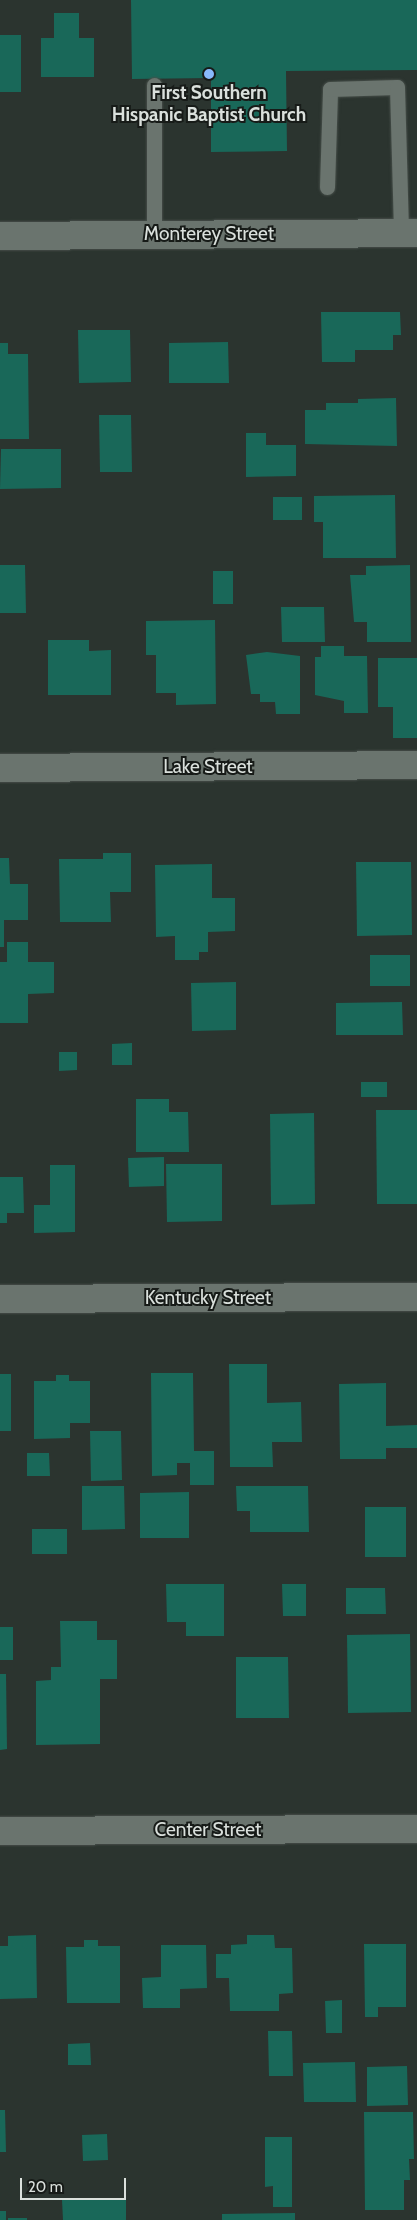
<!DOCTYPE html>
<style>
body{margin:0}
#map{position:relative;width:417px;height:2220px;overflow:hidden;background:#2b342f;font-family:Cabin,sans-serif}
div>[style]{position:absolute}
.building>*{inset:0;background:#196859}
.roads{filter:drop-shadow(0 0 1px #474f4a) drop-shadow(0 0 1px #474f4a)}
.lane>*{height:15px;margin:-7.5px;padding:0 7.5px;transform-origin:7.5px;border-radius:7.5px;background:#6a746e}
.street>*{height:28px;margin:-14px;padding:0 14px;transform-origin:14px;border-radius:14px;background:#6a746e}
.dots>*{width:14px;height:14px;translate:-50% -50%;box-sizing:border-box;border:2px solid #171b18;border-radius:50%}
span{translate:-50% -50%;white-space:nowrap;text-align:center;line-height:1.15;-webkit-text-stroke:4px #171b18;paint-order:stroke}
.poi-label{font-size:19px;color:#dae0dc;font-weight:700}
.street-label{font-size:19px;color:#dae0dc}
.scale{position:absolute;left:20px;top:2178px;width:106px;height:22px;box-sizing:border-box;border:2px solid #dae0dc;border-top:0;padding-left:6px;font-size:15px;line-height:18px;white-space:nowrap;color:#dae0dc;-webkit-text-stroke:4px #171b18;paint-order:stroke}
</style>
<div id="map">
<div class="building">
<div style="clip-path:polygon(131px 0,417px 0,417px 70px,286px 71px,287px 151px,211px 152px,211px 78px,132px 79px)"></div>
<div style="clip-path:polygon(54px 13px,79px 13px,79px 38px,94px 38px,94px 77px,41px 77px,41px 38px,54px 38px)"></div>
<div style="clip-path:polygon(0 35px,21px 35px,21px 92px,0 92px)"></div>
<div style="clip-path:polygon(321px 312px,400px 312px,401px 335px,393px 335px,393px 350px,355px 350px,355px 362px,322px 362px)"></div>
<div style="clip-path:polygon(78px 330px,130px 330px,131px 382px,79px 383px)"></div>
<div style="clip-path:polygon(228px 342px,229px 383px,169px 383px,169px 343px)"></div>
<div style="clip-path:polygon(0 343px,8px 343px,8px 354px,28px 354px,29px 439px,0 439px)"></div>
<div style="clip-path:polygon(396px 398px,397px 446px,305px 444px,305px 410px,326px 410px,326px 403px,358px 403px,358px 399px)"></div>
<div style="clip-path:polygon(99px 415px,131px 415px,132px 472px,100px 472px)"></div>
<div style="clip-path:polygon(246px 433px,266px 433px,266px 445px,296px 445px,296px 476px,246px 477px)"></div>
<div style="clip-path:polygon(1px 449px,61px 449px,61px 488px,0 489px)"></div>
<div style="clip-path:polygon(395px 495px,396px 558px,323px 558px,323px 522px,314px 522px,314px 496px)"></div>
<div style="clip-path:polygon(273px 497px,302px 497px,302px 520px,273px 520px)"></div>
<div style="clip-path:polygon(0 565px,25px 565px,26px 613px,0 613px)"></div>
<div style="clip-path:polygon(410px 565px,411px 642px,367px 642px,367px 622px,354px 622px,350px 575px,366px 575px,366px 566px)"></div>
<div style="clip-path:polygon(213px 571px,233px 571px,233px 604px,213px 604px)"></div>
<div style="clip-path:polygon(281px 607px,324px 607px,325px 642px,282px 642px)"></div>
<div style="clip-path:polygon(215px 620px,216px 704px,176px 705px,176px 693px,156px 693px,156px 655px,146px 655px,146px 621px)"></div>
<div style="clip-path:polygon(48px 640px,89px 640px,89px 651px,111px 650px,111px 695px,48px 695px)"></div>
<div style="clip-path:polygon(321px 646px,344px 646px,344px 656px,367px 656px,368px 713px,344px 713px,344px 701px,315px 695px,315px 657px,321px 657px)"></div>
<div style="clip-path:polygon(267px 652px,300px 656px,300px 714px,276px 714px,275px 702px,260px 702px,260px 694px,251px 694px,246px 655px)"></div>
<div style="clip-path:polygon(378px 658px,417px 658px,417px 738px,393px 738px,393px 707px,378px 707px)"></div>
<div style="clip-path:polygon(103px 853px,131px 853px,131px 892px,110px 892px,111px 922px,60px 922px,59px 859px,103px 859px)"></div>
<div style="clip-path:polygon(0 858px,9px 858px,10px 884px,28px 884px,28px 920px,4px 920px,4px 947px,0 947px)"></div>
<div style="clip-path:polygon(356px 862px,411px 862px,412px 935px,357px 936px)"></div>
<div style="clip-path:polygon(212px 864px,212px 898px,235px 898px,235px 931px,208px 932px,208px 952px,199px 952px,199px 960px,175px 960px,175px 936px,156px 937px,155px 865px)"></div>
<div style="clip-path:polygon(7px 942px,28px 942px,28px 962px,54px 962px,54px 993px,28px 994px,28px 1023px,0 1023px,0 962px,7px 962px)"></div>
<div style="clip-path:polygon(370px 955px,410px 955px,410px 986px,370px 986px)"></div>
<div style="clip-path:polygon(236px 982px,236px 1030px,192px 1031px,191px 983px)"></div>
<div style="clip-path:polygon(402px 1002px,403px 1035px,336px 1035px,336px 1003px)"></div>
<div style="clip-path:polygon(132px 1043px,132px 1065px,112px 1065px,112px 1044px)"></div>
<div style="clip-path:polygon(59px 1052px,77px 1052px,77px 1070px,59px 1071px)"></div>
<div style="clip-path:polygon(361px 1082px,387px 1082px,387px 1097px,361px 1097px)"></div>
<div style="clip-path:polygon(136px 1099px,169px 1099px,169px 1112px,188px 1112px,189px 1152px,136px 1152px)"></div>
<div style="clip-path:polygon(376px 1110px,417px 1110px,417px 1204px,377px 1204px)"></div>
<div style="clip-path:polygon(314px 1113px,315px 1204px,271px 1205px,270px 1114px)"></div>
<div style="clip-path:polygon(164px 1157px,164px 1186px,129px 1187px,128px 1158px)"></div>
<div style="clip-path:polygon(166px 1164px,222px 1164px,222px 1221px,167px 1222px)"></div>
<div style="clip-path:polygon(50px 1165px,75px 1165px,75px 1232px,34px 1233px,34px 1205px,50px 1205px)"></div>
<div style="clip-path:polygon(0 1177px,23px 1177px,24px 1213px,7px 1213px,7px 1223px,0 1223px)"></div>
<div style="clip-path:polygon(229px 1364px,267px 1364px,267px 1403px,301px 1402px,302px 1442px,272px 1442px,273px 1467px,230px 1467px)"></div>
<div style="clip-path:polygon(151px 1373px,193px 1373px,194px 1451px,214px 1451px,214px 1485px,190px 1485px,190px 1463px,177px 1463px,177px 1475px,152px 1476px)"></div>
<div style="clip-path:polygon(0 1374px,11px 1374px,11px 1431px,0 1431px)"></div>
<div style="clip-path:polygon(56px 1375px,69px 1375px,69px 1381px,90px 1381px,90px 1423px,70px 1423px,70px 1438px,34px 1439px,34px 1381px,56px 1381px)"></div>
<div style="clip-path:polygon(386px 1383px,386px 1426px,417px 1425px,417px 1448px,386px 1448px,386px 1459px,340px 1459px,339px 1384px)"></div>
<div style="clip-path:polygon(90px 1431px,121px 1431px,122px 1480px,91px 1481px)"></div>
<div style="clip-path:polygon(27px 1453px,49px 1453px,50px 1476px,27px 1476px)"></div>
<div style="clip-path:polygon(82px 1486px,124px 1486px,125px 1529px,82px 1530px)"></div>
<div style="clip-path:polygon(236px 1486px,308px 1486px,309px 1532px,250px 1532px,250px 1511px,237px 1511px)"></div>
<div style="clip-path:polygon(189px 1492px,189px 1538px,140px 1538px,140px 1493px)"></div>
<div style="clip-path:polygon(365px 1507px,406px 1507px,406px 1557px,365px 1557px)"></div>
<div style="clip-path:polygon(32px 1529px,67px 1529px,67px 1554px,32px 1554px)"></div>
<div style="clip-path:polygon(166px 1584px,224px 1584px,224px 1636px,186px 1636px,186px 1622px,167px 1622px)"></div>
<div style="clip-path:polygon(282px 1584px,306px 1584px,306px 1616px,283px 1616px)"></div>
<div style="clip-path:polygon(346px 1588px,385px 1588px,386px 1614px,346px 1614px)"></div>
<div style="clip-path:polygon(60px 1621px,97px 1621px,97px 1640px,117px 1640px,117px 1679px,100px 1679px,100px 1744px,36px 1745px,36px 1681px,51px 1680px,51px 1667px,61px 1667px)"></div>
<div style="clip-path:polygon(0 1627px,13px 1627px,13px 1660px,0 1660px)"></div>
<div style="clip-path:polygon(410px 1634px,411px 1712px,348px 1713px,347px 1635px)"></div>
<div style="clip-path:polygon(236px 1657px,288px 1657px,289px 1718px,236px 1718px)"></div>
<div style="clip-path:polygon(0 1674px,6px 1674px,7px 1749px,0 1750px)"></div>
<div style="clip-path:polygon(36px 1935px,37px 1998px,0 1999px,0 1946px,8px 1946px,8px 1936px)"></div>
<div style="clip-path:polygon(247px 1935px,274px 1935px,275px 1948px,292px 1948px,293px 1993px,279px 1994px,279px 2011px,230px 2011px,229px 1978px,216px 1978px,216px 1954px,231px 1954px,231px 1945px,247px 1944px)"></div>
<div style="clip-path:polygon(84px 1940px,98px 1940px,98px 1946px,120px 1946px,120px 2003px,67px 2003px,66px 1947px,84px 1947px)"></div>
<div style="clip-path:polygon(364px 1944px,406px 1944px,406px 2007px,378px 2007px,378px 2017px,365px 2017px)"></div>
<div style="clip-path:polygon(161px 1945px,206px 1945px,207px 1988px,180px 1989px,180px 2008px,143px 2008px,142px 1978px,161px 1977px)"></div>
<div style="clip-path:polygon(342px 2000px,342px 2033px,326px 2033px,325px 2001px)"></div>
<div style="clip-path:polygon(268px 2031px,292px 2031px,293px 2076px,269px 2076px)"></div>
<div style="clip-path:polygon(90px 2043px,91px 2065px,68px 2065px,68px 2044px)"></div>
<div style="clip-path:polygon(355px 2062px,356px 2102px,304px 2102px,303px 2063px)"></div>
<div style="clip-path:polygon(407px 2066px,408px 2105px,367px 2106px,367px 2067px)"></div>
<div style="clip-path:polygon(0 2110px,5px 2110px,6px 2152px,0 2152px)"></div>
<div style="clip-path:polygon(364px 2112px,413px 2112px,414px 2159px,409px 2159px,410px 2180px,404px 2180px,404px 2210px,365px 2210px)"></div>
<div style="clip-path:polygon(107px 2134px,108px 2160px,83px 2161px,82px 2135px)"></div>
<div style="clip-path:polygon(265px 2137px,292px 2137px,292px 2207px,273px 2207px,273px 2186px,265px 2187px)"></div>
<div style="clip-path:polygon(62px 2200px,126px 2200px,126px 2220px,63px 2220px)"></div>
<div style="clip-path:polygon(0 2211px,6px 2211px,6px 2220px,0 2220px)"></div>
<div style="clip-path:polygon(295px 2213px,295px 2220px,222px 2220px,222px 2214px)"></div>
<div style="clip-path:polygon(8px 2218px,27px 2218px,27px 2220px,8px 2220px)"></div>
</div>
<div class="roads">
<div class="lane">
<div style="left:154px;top:85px;width:150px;rotate:90deg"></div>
<div style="left:327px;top:187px;width:98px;rotate:-88.2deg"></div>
<div style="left:330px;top:89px;width:67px;rotate:-1.7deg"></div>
<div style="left:397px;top:87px;width:146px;rotate:88.4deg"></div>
</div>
<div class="street">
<div style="left:0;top:236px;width:417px;rotate:-0.4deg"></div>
<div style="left:0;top:768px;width:417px;rotate:-0.4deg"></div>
<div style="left:0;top:1299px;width:417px;rotate:-0.3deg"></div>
<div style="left:0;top:1831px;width:417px;rotate:-0.3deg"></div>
</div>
</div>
<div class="dots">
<div style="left:209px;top:74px;background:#88bafc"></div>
</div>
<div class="poi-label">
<span style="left:209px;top:104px">First Southern<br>Hispanic Baptist Church</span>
</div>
<div class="street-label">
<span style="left:209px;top:234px">Monterey Street</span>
<span style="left:208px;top:767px">Lake Street</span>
<span style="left:208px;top:1298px">Kentucky Street</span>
<span style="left:208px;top:1830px">Center Street</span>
</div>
<div class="scale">20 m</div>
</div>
